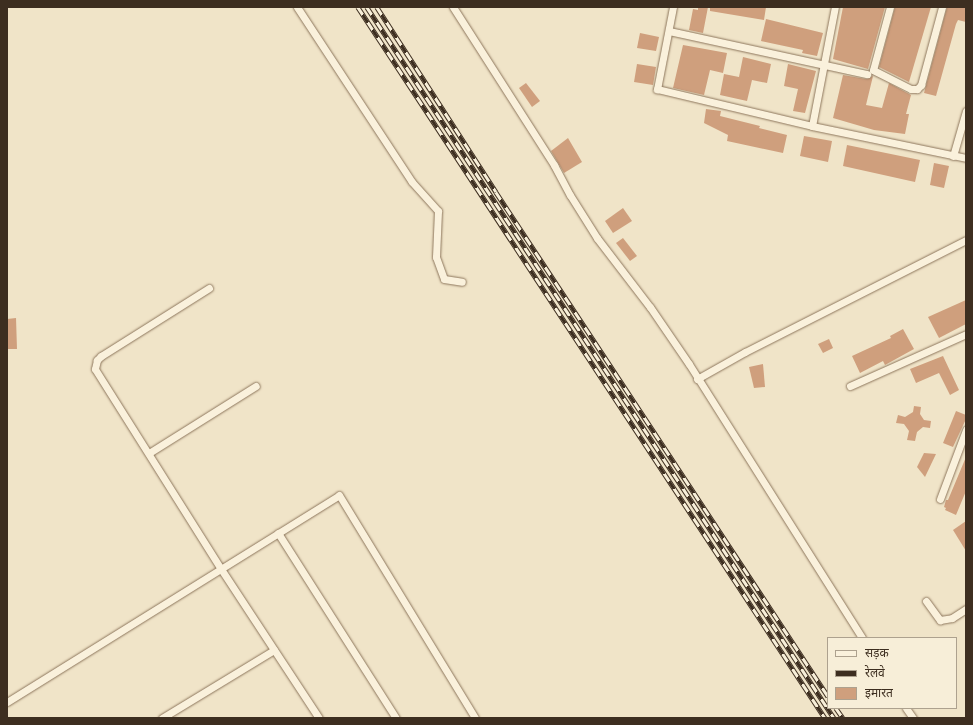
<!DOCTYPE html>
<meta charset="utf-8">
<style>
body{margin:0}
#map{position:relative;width:973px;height:725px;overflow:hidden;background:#f0e4c8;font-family:"Playfair Display","Noto Sans Devanagari",serif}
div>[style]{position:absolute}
.building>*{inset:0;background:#cf9f7d}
.roads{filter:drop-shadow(0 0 1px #8d765c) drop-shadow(0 0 1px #8d765c)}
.street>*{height:7px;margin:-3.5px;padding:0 3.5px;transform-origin:3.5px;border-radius:3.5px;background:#faf1dc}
.rail>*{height:4.5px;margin-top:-2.25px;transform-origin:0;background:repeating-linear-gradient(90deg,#f7eed8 0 9px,#3d2e20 0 18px);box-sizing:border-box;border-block:1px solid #3d2e20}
span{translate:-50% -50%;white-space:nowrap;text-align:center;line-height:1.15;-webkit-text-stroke:3.5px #f7eed8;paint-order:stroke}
.frame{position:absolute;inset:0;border:8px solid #3d2e20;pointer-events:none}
.legend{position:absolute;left:827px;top:637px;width:130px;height:72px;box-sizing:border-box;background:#f7eed8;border:1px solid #ada18e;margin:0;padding:5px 7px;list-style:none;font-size:12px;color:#3d2e20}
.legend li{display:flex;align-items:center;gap:8px;height:20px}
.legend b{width:20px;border:1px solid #ada18e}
</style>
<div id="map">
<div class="building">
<div style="clip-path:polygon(698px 7px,708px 7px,703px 33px,689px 30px,693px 9px,698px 10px)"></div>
<div style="clip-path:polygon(710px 7px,766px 7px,764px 20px,710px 11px)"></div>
<div style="clip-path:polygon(843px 7px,885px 7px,868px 69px,833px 59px)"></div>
<div style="clip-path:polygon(895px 7px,931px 7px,909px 82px,879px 67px)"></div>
<div style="clip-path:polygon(947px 7px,966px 7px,966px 22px,958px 20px,956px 24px,936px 96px,924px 93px)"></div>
<div style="clip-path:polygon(766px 19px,823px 33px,817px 56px,802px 53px,803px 50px,761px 41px)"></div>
<div style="clip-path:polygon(640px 33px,659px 37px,656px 51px,637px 48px)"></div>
<div style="clip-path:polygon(683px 45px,727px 53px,723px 73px,710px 70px,704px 95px,673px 88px)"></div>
<div style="clip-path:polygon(743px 57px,771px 64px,767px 83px,752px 80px,747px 101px,720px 95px,724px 74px,739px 77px)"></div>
<div style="clip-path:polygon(637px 64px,656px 67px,653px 85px,634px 82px)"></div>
<div style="clip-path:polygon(788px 64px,816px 71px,805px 113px,793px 111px,798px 89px,784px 86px)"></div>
<div style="clip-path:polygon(843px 75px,866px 79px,873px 76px,866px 105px,882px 108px,889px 83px,911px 95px,906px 114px,909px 114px,905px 134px,874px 130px,833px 118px)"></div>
<div style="clip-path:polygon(526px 83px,540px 101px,532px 107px,519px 88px)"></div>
<div style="clip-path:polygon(706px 109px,721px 111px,720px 116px,760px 126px,759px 128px,787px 135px,783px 153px,727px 141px,728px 135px,704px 123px)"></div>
<div style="clip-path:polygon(804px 136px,832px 141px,828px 162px,800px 156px)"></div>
<div style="clip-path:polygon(568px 138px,582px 162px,564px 173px,551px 151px)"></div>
<div style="clip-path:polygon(847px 145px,920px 160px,915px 182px,843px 166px)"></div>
<div style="clip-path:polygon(934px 163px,949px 166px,944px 188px,930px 185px)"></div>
<div style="clip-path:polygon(623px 208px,632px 221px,613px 233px,605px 221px)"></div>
<div style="clip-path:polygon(623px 238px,637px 256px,630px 261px,616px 243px)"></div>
<div style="clip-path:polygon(966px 300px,966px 324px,939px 338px,928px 317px)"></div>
<div style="clip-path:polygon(16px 318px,17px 349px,7px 349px,7px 319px)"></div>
<div style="clip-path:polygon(903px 329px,914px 349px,885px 365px,883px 361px,860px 373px,852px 356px,891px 338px,890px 336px)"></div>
<div style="clip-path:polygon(829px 339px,833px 348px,823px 353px,818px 344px)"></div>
<div style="clip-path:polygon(943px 356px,959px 390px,950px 395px,939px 373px,916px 383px,910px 369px)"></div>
<div style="clip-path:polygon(763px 364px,765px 387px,754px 388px,749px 367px)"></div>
<div style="clip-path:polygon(914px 406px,921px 407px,920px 414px,924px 420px,931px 421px,930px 428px,923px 427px,917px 432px,915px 441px,907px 440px,909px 431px,904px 424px,896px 423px,898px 415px,905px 417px,913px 412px)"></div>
<div style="clip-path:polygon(956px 411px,966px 415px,966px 419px,953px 447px,943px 443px)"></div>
<div style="clip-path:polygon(924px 453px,936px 454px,925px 477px,917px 467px)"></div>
<div style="clip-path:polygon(966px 457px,966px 491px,956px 515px,945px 510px,946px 508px,944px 507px,946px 500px,948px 500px)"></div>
<div style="clip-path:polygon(966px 521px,966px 551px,953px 530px)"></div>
</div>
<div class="roads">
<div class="street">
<div style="left:297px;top:7px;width:209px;rotate:56.7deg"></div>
<div style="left:412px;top:182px;width:39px;rotate:48deg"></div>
<div style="left:438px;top:211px;width:46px;rotate:92.5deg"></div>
<div style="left:436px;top:257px;width:23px;rotate:70deg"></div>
<div style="left:444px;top:279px;width:18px;rotate:9deg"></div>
<div style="left:453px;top:7px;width:188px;rotate:57.4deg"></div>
<div style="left:554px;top:165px;width:34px;rotate:62deg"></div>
<div style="left:570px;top:195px;width:51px;rotate:57.9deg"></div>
<div style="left:597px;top:238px;width:87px;rotate:52.5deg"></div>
<div style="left:650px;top:307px;width:69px;rotate:55.6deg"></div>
<div style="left:689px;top:364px;width:324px;rotate:57.7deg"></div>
<div style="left:673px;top:7px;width:84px;rotate:101deg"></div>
<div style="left:657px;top:89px;width:159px;rotate:13.4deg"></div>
<div style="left:812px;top:126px;width:157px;rotate:11.7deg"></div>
<div style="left:890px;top:7px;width:65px;rotate:105.1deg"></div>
<div style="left:873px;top:70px;width:42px;rotate:26.6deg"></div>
<div style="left:911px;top:89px;width:6px"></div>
<div style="left:917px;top:89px;width:6px;rotate:-45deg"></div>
<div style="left:921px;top:85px;width:81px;rotate:-74.9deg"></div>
<div style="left:669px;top:31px;width:203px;rotate:12.3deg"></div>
<div style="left:812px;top:126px;width:121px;rotate:-79.1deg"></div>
<div style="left:953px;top:156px;width:47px;rotate:-73.9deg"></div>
<div style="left:209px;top:288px;width:128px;rotate:147.8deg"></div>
<div style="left:101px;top:356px;width:6px;rotate:135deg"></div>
<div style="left:97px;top:360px;width:9px;rotate:103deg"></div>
<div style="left:95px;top:369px;width:236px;rotate:57.8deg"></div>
<div style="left:221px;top:569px;width:178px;rotate:56.7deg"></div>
<div style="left:697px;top:379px;width:55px;rotate:-29.4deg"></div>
<div style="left:745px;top:352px;width:248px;rotate:-26.9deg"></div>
<div style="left:850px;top:386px;width:127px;rotate:-24.1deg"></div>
<div style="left:149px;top:453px;width:126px;rotate:-32.1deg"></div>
<div style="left:940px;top:499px;width:74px;rotate:-69.4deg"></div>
<div style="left:278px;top:533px;width:219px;rotate:57.5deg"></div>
<div style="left:926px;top:601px;width:24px;rotate:54deg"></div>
<div style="left:940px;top:620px;width:12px;rotate:-9deg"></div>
<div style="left:952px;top:618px;width:17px;rotate:-33deg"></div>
<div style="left:7px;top:702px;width:391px;rotate:-31.9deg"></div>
<div style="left:339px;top:495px;width:261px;rotate:58.6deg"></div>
<div style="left:906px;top:708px;width:12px;rotate:55deg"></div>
<div style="left:162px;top:718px;width:131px;rotate:-31.3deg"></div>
</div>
</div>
<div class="rail">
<div style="left:358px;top:7px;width:851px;rotate:56.7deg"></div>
<div style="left:367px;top:7px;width:851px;rotate:56.7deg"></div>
<div style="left:377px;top:7px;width:220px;rotate:57.2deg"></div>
<div style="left:496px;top:192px;width:604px;rotate:56.63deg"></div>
<div style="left:836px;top:708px;width:12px;rotate:55deg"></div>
</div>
<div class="frame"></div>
<ul class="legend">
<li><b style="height:5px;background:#faf1dc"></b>सड़क</li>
<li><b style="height:5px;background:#3d2e20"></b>रेलवे</li>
<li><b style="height:11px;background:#cf9f7d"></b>इमारत</li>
</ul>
</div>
